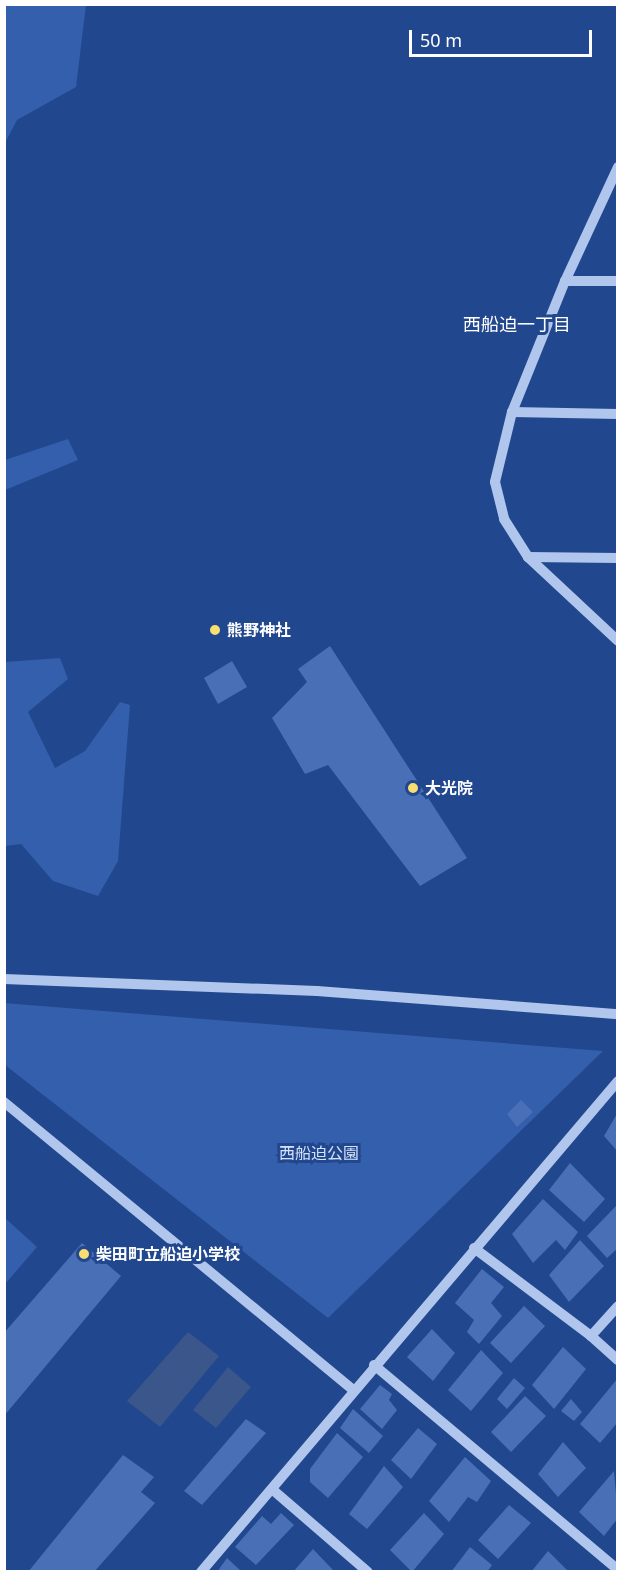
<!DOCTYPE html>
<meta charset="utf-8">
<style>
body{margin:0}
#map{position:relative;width:622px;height:1576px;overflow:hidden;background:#21478e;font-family:"Noto Sans","Noto Sans JP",sans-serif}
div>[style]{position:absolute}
.green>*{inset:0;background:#345fac}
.water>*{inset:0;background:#3b568a}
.building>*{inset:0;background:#4970b6}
.minor>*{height:10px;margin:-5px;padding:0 5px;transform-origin:5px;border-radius:5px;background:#b0c6ec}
.dots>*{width:16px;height:16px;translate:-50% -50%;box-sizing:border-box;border:3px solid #21478e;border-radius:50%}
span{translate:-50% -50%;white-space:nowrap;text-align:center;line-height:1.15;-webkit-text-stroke:6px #21478e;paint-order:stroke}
.poi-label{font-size:16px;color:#fff;font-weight:700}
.left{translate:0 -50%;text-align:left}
.park-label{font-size:16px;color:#d5e2f9}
.neighbourhood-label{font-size:18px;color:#fff}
.frame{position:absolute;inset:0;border:6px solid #fff;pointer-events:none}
.scale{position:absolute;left:409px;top:30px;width:183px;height:27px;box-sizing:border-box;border:3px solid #fff;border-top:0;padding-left:8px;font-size:18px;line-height:21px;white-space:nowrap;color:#fff;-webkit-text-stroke:4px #21478e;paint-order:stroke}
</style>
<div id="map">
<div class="green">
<div style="clip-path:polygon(5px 4px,86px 5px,76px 87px,17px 120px,5px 143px)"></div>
<div style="clip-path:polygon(68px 439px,78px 460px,5px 490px,5px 460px)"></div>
<div style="clip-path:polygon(60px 658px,68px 679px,28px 712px,55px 768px,85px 751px,120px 702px,130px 705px,118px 861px,98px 896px,53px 881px,21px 844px,5px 846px,5px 662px)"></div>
<div style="clip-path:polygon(4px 1003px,603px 1051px,328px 1318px,5px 1065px)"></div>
<div style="clip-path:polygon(5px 1218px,37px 1247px,5px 1284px)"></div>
</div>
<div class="water">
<div style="clip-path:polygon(188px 1332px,219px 1356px,160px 1427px,127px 1401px)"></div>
<div style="clip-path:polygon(228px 1367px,251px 1387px,216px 1428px,193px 1410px)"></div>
</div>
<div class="building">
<div style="clip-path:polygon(330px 646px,467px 858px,420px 886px,328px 765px,305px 774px,272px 718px,307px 682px,298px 669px)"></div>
<div style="clip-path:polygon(232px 661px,247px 687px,218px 704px,204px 678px)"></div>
<div style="clip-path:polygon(521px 1100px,533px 1112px,517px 1127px,507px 1114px)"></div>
<div style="clip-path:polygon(618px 1112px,618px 1152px,604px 1136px)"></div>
<div style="clip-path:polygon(570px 1163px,605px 1199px,584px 1222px,549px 1190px)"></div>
<div style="clip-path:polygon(543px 1199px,578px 1232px,565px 1250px,556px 1240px,533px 1263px,512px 1234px)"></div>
<div style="clip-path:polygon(616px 1206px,618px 1248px,607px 1258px,587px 1236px)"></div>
<div style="clip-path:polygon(580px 1240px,604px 1266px,569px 1302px,549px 1275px)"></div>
<div style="clip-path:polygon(82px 1243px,121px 1276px,4px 1416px,4px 1333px)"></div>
<div style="clip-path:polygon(482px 1269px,504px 1287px,491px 1303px,502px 1316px,479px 1344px,467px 1332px,474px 1320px,455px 1303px)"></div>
<div style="clip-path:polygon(524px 1306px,545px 1326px,511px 1363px,490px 1343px)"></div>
<div style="clip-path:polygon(432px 1329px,455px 1353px,433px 1381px,407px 1357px)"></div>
<div style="clip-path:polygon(563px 1347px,586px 1369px,554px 1409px,532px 1385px)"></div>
<div style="clip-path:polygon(481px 1350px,503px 1373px,471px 1411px,448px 1390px)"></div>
<div style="clip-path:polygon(514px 1378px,525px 1388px,507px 1409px,497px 1399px)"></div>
<div style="clip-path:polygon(618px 1378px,618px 1422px,600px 1443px,580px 1424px)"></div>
<div style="clip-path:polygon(380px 1385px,392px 1394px,389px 1400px,397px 1410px,382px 1429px,360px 1409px)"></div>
<div style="clip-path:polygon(525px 1396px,546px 1416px,511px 1452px,491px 1432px)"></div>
<div style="clip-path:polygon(571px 1399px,582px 1412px,574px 1421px,561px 1411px)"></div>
<div style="clip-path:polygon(353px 1409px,383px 1436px,369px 1453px,340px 1428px)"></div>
<div style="clip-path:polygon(246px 1419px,266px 1433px,202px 1505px,184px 1491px)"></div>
<div style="clip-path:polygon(418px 1428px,437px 1444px,411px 1479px,391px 1460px)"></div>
<div style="clip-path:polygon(337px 1433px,363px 1457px,328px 1498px,310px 1482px,310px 1469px)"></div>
<div style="clip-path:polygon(563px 1442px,586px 1468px,558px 1497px,538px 1474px)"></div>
<div style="clip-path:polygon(123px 1455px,154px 1477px,141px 1492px,155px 1503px,94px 1572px,28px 1572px)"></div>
<div style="clip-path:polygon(465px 1457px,491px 1481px,477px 1502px,468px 1497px,449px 1522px,429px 1501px)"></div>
<div style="clip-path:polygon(384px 1466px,403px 1487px,367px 1529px,349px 1514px)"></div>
<div style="clip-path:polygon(614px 1471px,618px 1518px,604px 1536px,579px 1512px)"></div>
<div style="clip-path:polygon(509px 1505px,531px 1523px,498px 1559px,478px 1540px)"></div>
<div style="clip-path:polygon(281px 1513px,294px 1525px,256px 1565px,235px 1547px,262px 1516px,271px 1524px)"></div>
<div style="clip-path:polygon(424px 1513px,444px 1534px,412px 1572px,390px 1550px)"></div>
<div style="clip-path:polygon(470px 1547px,492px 1565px,487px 1572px,451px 1572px)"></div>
<div style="clip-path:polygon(313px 1549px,333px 1570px,293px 1572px)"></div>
<div style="clip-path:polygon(548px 1551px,569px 1572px,531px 1572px)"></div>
<div style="clip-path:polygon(227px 1558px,242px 1572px,217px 1572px)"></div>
</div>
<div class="minor">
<div style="left:618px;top:167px;width:126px;rotate:114.9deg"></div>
<div style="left:565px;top:281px;width:141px;rotate:112deg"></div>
<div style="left:512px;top:412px;width:72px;rotate:103.7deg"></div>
<div style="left:495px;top:482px;width:38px;rotate:76deg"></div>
<div style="left:504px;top:519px;width:45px;rotate:57.7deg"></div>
<div style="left:528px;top:557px;width:123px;rotate:43deg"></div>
<div style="left:565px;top:281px;width:53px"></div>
<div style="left:512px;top:412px;width:106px;rotate:1.1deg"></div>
<div style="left:528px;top:557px;width:90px;rotate:0.6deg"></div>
<div style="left:4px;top:979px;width:313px;rotate:2.2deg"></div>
<div style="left:317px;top:991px;width:302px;rotate:4.4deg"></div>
<div style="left:4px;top:1102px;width:454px;rotate:39.5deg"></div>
<div style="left:474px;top:1248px;width:146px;rotate:36.9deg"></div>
<div style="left:591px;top:1336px;width:36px;rotate:42deg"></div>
<div style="left:591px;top:1336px;width:40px;rotate:-48deg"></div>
<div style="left:374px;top:1365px;width:319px;rotate:40deg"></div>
<div style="left:273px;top:1490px;width:125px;rotate:40.8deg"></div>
<div style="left:201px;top:1572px;width:644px;rotate:-49.66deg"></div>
</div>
<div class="dots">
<div style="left:215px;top:630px;background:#f9de71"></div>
<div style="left:413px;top:788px;background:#f9de71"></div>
<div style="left:84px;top:1254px;background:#f9de71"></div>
</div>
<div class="poi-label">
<span class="left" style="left:227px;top:630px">熊野神社</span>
<span class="left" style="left:425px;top:788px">大光院</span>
<span class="left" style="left:96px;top:1254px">柴田町立船迫小学校</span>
</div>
<div class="park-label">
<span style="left:319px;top:1153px">西船迫公園</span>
</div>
<div class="neighbourhood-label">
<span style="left:517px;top:324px">西船迫一丁目</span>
</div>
<div class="frame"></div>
<div class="scale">50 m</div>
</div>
